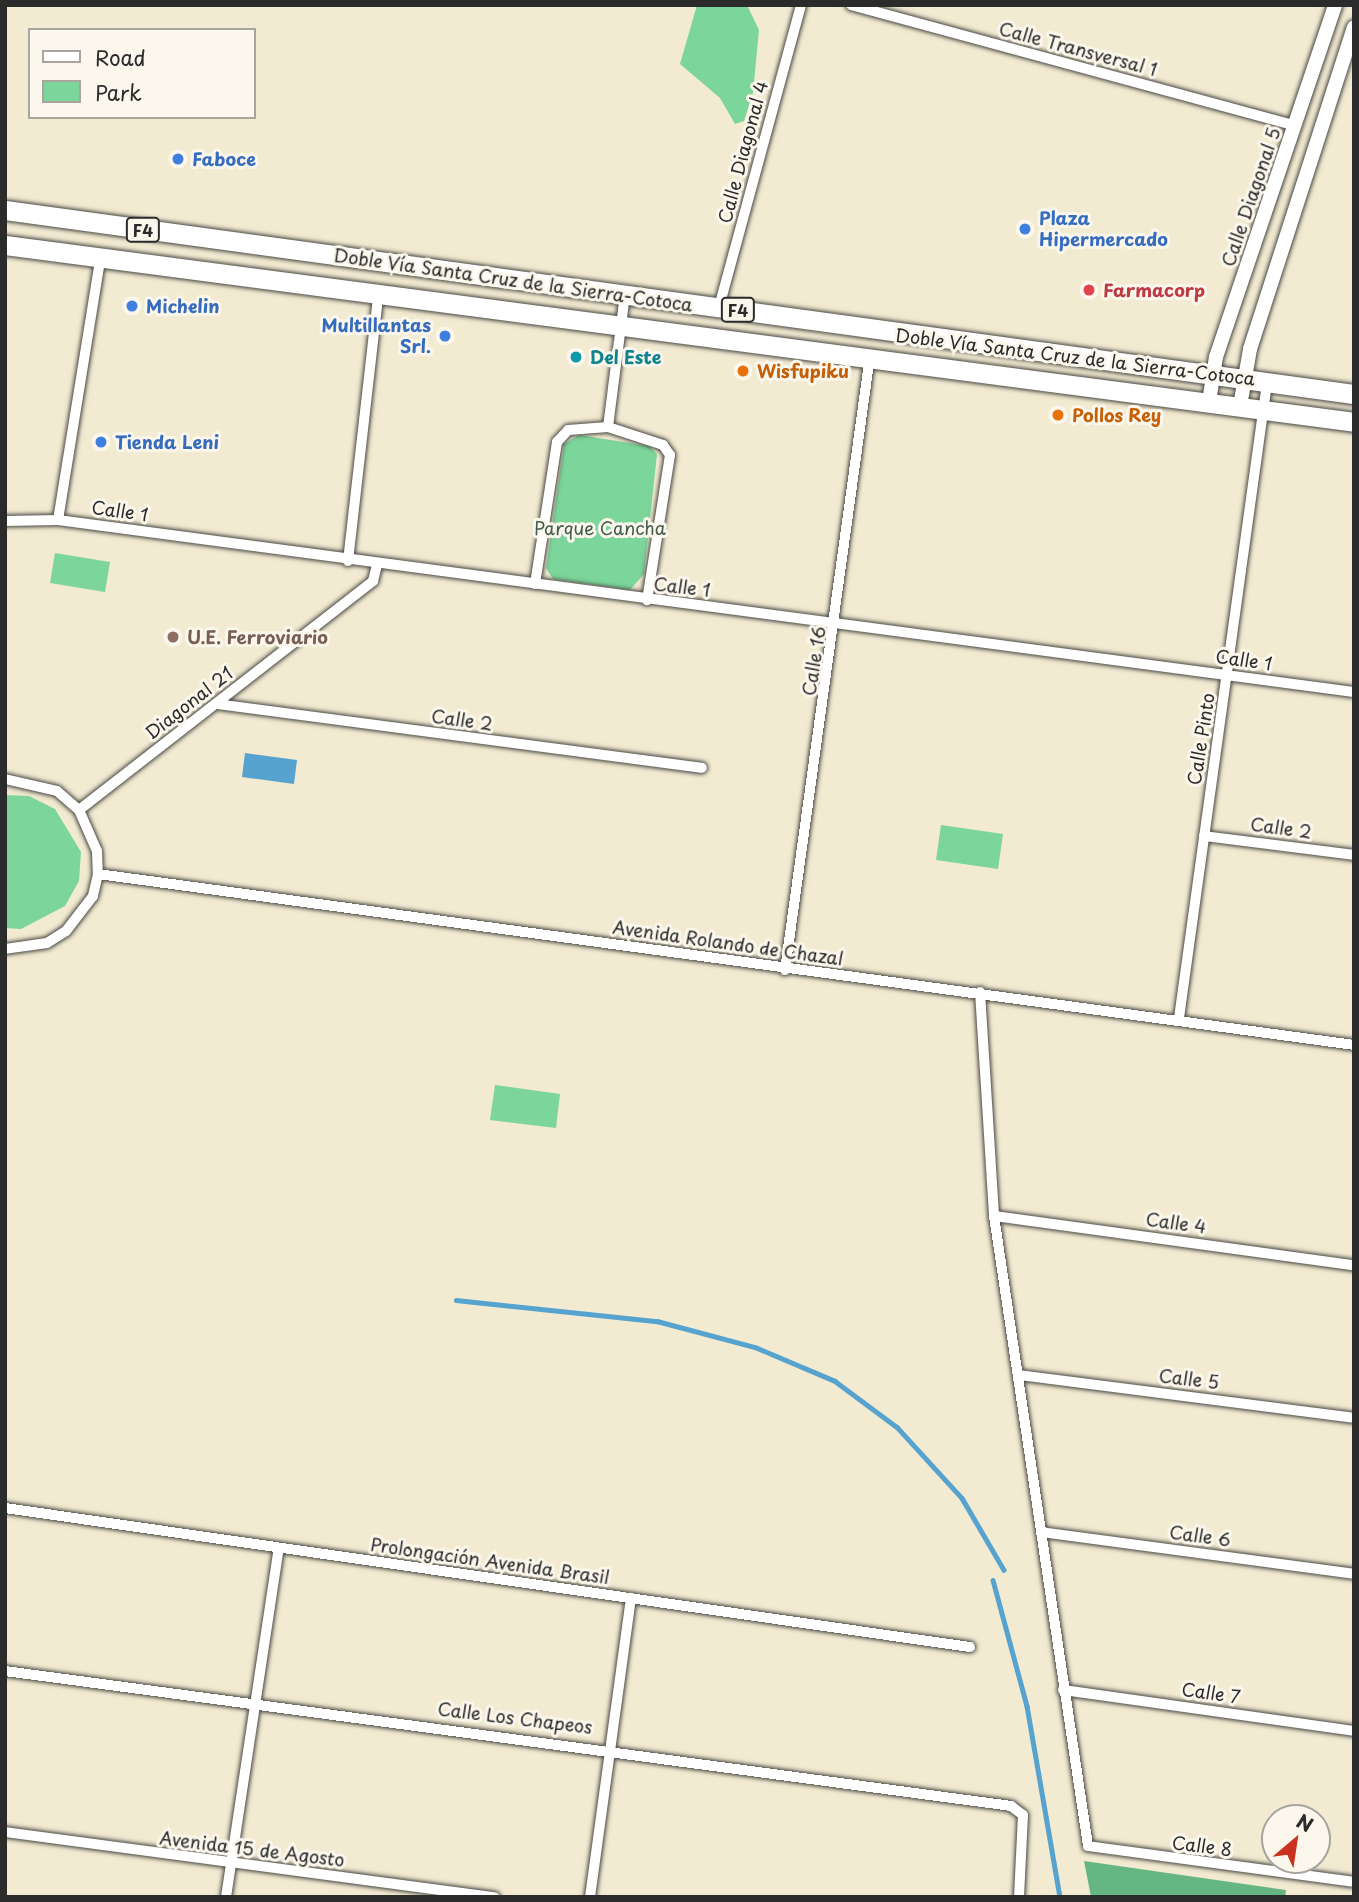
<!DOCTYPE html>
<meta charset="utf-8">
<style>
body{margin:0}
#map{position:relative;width:1359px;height:1902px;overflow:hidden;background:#f2ead1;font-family:"Playpen Sans",sans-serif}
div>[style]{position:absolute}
.green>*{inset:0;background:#7cd59b}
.forest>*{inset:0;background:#65b683}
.water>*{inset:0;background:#56a3cf}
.stream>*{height:4.5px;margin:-2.25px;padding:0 2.25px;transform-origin:2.25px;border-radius:2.25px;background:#56a3cf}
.roads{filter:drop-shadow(0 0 2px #494844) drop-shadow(0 0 2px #494844)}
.minor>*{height:10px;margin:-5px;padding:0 5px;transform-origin:5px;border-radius:5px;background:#fff}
.tertiary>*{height:14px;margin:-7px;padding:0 7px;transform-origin:7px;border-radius:7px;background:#fff}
.trunk>*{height:19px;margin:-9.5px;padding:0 9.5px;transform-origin:9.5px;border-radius:9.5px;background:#fff}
.dots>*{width:19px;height:19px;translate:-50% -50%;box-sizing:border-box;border:4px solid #fbf7ec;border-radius:50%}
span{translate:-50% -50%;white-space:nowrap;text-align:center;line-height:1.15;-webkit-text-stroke:6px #fbf7ec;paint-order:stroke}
.shield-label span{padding:2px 5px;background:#fbf7ec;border:2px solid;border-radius:5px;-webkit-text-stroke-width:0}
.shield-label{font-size:16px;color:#2b2b2b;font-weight:700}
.street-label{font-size:18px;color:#2b2b2b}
.shop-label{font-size:18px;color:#366cbe;font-weight:700}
.left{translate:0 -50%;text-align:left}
.right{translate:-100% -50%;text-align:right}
.health-label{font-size:18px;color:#be3a42;font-weight:700}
.culture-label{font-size:18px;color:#0d838f;font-weight:700}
.food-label{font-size:18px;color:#c56008;font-weight:700}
.park-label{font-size:18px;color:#435e4d}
.education-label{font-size:18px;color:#785e54;font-weight:700}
.frame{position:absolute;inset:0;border:7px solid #2b2b2b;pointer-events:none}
.legend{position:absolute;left:28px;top:28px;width:228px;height:91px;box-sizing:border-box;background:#fbf7ec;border:2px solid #a8a59f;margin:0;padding:9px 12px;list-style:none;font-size:21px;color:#2b2b2b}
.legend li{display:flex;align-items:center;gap:14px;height:35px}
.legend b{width:35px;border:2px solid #a8a59f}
.north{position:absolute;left:1261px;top:1804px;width:70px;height:70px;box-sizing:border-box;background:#fbf7ec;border:2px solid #a8a59f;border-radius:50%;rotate:29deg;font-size:19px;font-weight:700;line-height:28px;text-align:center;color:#2b2b2b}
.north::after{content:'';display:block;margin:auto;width:24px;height:32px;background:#c8321e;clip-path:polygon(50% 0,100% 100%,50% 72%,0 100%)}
</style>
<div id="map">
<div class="green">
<div style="clip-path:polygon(697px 5px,747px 5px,759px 30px,753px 92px,744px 121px,735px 124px,720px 98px,680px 64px)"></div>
<div style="clip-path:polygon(579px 435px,649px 446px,657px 454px,644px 574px,630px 590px,553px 579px,546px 568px,564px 444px)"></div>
<div style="clip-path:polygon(55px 553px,110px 562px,105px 592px,50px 583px)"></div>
<div style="clip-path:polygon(5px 795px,29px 796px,55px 809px,81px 852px,79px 881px,65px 906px,21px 929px,5px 928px)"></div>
<div style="clip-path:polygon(941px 825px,1003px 834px,998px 869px,936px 860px)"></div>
<div style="clip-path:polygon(495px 1085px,560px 1094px,556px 1128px,490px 1120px)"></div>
</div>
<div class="forest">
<div style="clip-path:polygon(1084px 1861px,1286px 1890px,1285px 1897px,1091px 1897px)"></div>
</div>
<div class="water">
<div style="clip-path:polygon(245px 753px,297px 760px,294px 784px,242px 777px)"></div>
</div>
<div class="stream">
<div style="left:456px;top:1300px;width:202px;rotate:6deg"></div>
<div style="left:657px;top:1321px;width:101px;rotate:14.9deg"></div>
<div style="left:755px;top:1347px;width:87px;rotate:23deg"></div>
<div style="left:835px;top:1381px;width:77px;rotate:36.6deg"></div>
<div style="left:897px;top:1427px;width:96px;rotate:47.5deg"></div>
<div style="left:962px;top:1498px;width:83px;rotate:59.7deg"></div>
<div style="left:993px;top:1580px;width:131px;rotate:74.9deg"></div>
<div style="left:1027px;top:1706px;width:194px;rotate:80.2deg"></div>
</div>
<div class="roads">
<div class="minor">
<div style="left:851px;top:5px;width:461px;rotate:15.2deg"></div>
<div style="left:719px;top:307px;width:313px;rotate:-74.8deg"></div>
<div style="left:608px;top:427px;width:134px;rotate:-82.7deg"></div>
<div style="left:58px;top:520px;width:269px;rotate:-80.8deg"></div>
<div style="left:5px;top:521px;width:53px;rotate:-1.1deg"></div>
<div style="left:58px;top:520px;width:1307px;rotate:7.56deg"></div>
<div style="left:348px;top:561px;width:272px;rotate:-83.5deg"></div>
<div style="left:535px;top:584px;width:144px;rotate:-81.2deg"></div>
<div style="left:557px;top:442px;width:16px;rotate:-47deg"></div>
<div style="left:568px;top:430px;width:40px;rotate:-4.3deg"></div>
<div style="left:608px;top:427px;width:58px;rotate:18.1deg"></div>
<div style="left:663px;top:445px;width:12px;rotate:55deg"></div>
<div style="left:670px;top:455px;width:147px;rotate:99deg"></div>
<div style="left:217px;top:704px;width:489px;rotate:7.5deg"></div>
<div style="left:5px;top:779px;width:53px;rotate:13deg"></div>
<div style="left:57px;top:791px;width:29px;rotate:41deg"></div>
<div style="left:79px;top:810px;width:45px;rotate:66.3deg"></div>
<div style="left:97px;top:851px;width:23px;rotate:88deg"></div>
<div style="left:98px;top:874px;width:23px;rotate:103deg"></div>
<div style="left:93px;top:896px;width:44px;rotate:127.6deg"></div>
<div style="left:66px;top:931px;width:22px;rotate:148deg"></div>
<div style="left:47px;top:943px;width:42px;rotate:171.9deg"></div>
<div style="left:79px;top:810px;width:373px;rotate:-37.9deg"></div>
<div style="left:373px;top:581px;width:16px;rotate:-76deg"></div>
<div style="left:1204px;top:836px;width:151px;rotate:7.2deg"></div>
<div style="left:98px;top:874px;width:1268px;rotate:7.75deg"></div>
<div style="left:785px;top:970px;width:620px;rotate:-82.12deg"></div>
<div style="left:980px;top:992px;width:224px;rotate:86.4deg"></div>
<div style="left:994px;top:1216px;width:637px;rotate:81.51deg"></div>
<div style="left:1088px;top:1846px;width:268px;rotate:7.7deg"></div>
<div style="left:1179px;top:1018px;width:641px;rotate:-82.11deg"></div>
<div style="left:994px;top:1216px;width:363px;rotate:7.8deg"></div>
<div style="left:1019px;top:1375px;width:338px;rotate:7.3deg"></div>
<div style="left:5px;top:1508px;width:975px;rotate:8.2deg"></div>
<div style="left:1041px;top:1532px;width:316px;rotate:7.6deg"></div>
<div style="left:5px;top:1671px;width:1015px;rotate:7.64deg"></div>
<div style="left:1011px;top:1806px;width:15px;rotate:37deg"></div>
<div style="left:1023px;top:1815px;width:82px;rotate:92.8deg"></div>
<div style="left:1063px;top:1690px;width:294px;rotate:8deg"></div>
<div style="left:5px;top:1832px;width:494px;rotate:7.6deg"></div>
<div style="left:226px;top:1897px;width:353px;rotate:-81.4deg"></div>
<div style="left:590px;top:1897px;width:302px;rotate:-82.2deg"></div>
</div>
<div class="tertiary">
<div style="left:1209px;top:402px;width:46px;rotate:-81.2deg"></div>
<div style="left:1216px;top:357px;width:372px;rotate:-71.3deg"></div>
<div style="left:1240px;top:406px;width:58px;rotate:-80deg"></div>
<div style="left:1250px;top:349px;width:338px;rotate:-72.1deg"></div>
</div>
<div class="trunk">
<div style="left:5px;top:210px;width:1361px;rotate:7.77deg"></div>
<div style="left:5px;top:245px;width:1361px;rotate:7.47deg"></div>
</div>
</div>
<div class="dots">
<div style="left:178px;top:159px;background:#3f7fe0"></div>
<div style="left:1025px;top:229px;background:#3f7fe0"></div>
<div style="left:1089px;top:290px;background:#e0444e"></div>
<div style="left:132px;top:306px;background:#3f7fe0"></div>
<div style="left:445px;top:336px;background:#3f7fe0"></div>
<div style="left:576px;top:357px;background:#0f9aa8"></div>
<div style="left:743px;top:371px;background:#e8710a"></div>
<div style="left:1058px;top:415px;background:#e8710a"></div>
<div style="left:101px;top:442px;background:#3f7fe0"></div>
<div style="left:173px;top:637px;background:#8d6e63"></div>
</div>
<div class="shield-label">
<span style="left:143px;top:230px">F4</span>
<span style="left:738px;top:310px">F4</span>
</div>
<div class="street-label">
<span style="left:1078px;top:49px;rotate:15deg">Calle Transversal 1</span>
<span style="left:743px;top:152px;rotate:-75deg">Calle Diagonal 4</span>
<span style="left:1251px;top:197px;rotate:-71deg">Calle Diagonal 5</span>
<span style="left:513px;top:280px;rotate:8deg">Doble Vía Santa Cruz de la Sierra-Cotoca</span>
<span style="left:1075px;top:357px;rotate:7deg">Doble Vía Santa Cruz de la Sierra-Cotoca</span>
<span style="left:120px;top:511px;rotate:8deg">Calle 1</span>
<span style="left:682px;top:587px;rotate:7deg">Calle 1</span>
<span style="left:1244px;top:660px;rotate:8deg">Calle 1</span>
<span style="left:814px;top:661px;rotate:-81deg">Calle 16</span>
<span style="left:189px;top:703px;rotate:-38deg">Diagonal 21</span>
<span style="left:462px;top:720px;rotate:8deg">Calle 2</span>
<span style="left:1201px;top:739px;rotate:-81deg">Calle Pinto</span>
<span style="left:1281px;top:828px;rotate:8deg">Calle 2</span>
<span style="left:728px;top:943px;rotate:8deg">Avenida Rolando de Chazal</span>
<span style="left:1176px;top:1223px;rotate:8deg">Calle 4</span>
<span style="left:1189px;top:1379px;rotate:7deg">Calle 5</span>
<span style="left:1200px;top:1536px;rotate:8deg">Calle 6</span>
<span style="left:490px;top:1561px;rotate:8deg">Prolongación Avenida Brasil</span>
<span style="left:1211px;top:1693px;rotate:8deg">Calle 7</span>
<span style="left:515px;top:1718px;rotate:7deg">Calle Los Chapeos</span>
<span style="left:1202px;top:1846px;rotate:7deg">Calle 8</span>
<span style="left:252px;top:1849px;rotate:7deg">Avenida 15 de Agosto</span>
</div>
<div class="shop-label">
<span class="left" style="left:192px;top:159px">Faboce</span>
<span class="left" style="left:1039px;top:229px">Plaza<br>Hipermercado</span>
<span class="left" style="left:146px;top:306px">Michelin</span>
<span class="right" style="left:431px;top:336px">Multillantas<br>Srl.</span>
<span class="left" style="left:115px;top:442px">Tienda Leni</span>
</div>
<div class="health-label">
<span class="left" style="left:1103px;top:290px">Farmacorp</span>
</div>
<div class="culture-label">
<span class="left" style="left:590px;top:357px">Del Este</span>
</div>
<div class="food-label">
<span class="left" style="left:757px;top:371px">Wisfupiku</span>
<span class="left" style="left:1072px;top:415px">Pollos Rey</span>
</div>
<div class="park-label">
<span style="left:600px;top:528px">Parque Cancha</span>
</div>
<div class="education-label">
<span class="left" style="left:187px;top:637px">U.E. Ferroviario</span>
</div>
<div class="frame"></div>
<ul class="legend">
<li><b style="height:9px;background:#fff"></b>Road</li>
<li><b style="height:19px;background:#7cd59b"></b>Park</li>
</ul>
<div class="north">N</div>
</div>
